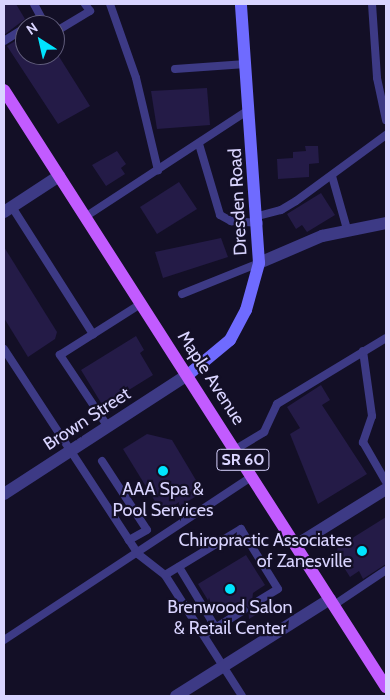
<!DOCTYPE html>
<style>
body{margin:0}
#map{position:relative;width:390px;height:700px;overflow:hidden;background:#130f26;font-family:Cabin,sans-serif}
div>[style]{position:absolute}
.building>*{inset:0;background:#241b47}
.lane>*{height:8px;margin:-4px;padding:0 4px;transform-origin:4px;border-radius:4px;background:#3d3a85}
.street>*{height:12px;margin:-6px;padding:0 6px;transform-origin:6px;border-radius:6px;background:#3d3a85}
.secondary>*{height:12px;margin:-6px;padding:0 6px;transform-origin:6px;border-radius:6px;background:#6f6bff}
.primary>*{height:12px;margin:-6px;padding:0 6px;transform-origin:6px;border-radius:6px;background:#c25bff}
.dots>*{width:14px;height:14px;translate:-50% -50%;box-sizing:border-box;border:2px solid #130f26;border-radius:50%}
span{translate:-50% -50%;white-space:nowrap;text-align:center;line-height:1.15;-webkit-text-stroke:4.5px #130f26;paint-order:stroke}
.shield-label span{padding:1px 4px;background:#130f26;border:1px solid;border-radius:4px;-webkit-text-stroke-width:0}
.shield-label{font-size:16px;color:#d9d4ff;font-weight:700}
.street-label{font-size:18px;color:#d9d4ff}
.poi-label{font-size:18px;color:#d9d4ff}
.right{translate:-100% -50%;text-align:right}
.frame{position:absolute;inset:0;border:5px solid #d9d4ff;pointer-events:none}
.north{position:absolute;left:15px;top:15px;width:50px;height:50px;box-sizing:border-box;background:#130f26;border:1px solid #625e7d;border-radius:50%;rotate:325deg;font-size:14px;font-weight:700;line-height:20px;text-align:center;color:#d9d4ff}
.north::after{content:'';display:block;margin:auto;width:18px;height:22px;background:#00e5ff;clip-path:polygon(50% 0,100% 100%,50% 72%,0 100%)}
</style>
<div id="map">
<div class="building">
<div style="clip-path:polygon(4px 4px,16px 4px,25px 19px,4px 35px)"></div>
<div style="clip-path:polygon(25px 35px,25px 55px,58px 55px,90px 106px,58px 124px,7px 46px)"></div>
<div style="clip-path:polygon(207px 88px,210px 125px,157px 129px,151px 91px)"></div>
<div style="clip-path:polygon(305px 146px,318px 146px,319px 163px,309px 164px,309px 177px,278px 179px,277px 159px,293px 158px,293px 152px,306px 151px)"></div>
<div style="clip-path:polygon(117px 151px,126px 164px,121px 168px,125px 174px,106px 186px,92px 165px)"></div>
<div style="clip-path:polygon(179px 182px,197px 209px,157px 234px,140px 207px)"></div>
<div style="clip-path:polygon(321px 193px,335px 215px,307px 232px,302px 225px,296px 229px,287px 214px)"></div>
<div style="clip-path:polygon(221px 238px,228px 257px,163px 278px,155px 252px)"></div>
<div style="clip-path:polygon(4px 247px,57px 332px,55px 339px,28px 357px,4px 318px)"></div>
<div style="clip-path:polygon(136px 336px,144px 350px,140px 353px,153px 375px,103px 406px,81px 370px)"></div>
<div style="clip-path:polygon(321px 385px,330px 400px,322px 405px,367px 474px,318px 504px,290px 434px,300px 428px,287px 407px)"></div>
<div style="clip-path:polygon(147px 434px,172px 440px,203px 492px,164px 516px,123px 449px)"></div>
<div style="clip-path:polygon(386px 517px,386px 564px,363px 579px,359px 571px,350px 577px,336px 555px,338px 547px)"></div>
<div style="clip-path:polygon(246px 555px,265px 585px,253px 593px,252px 601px,264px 610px,249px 619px,248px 607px,238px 602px,217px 615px,198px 584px)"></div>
</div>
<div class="lane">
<div style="left:34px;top:4px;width:24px;rotate:62deg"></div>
<div style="left:110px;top:4px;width:78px;rotate:70.6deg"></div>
<div style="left:136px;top:78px;width:95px;rotate:76.6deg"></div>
<div style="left:372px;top:4px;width:74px;rotate:86.1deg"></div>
<div style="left:377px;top:78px;width:43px;rotate:77.9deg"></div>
<div style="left:29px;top:25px;width:14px;rotate:-30deg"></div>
<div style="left:55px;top:32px;width:41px;rotate:-31deg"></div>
<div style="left:90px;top:11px;width:9px;rotate:-126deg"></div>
<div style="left:4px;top:41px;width:25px;rotate:-32deg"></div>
<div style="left:175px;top:69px;width:71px;rotate:-4deg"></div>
<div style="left:199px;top:144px;width:74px;rotate:73.5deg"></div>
<div style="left:220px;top:215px;width:13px;rotate:29deg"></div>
<div style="left:231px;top:221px;width:28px;rotate:4deg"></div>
<div style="left:332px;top:176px;width:55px;rotate:74.2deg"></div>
<div style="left:12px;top:207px;width:151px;rotate:57.5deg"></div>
<div style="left:258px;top:216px;width:24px;rotate:-15deg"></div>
<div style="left:281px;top:210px;width:17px;rotate:-31deg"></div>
<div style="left:296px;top:201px;width:112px;rotate:-36.3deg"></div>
<div style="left:85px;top:217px;width:197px;rotate:-33.2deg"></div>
<div style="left:182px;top:294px;width:83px;rotate:-21.9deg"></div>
<div style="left:4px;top:349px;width:245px;rotate:56.8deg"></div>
<div style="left:138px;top:554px;width:34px;rotate:38deg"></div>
<div style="left:165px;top:575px;width:143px;rotate:57.5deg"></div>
<div style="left:363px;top:351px;width:66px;rotate:82.1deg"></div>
<div style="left:372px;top:416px;width:28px;rotate:109deg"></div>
<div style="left:363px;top:442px;width:46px;rotate:60.1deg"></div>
<div style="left:108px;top:427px;width:87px;rotate:-123.7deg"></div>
<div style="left:60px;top:355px;width:97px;rotate:-32.4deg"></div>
<div style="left:236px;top:449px;width:33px;rotate:-31deg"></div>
<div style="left:264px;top:432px;width:31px;rotate:-65deg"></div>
<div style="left:277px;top:404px;width:127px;rotate:-31.2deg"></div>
<div style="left:102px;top:461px;width:82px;rotate:56.9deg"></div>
<div style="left:147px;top:530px;width:21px;rotate:151deg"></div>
<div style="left:179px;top:567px;width:71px;rotate:58.8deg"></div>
<div style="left:165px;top:575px;width:89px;rotate:-31.2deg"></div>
<div style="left:241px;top:529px;width:70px;rotate:58.3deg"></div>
<div style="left:278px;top:589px;width:23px;rotate:149deg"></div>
<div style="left:334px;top:605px;width:63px;rotate:-33.9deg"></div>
<div style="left:204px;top:635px;width:47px;rotate:-32deg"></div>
<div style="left:4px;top:640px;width:298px;rotate:-33.4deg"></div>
</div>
<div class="street">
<div style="left:4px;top:212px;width:66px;rotate:-33.2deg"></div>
<div style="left:259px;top:263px;width:69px;rotate:-23.2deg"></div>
<div style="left:322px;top:236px;width:65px;rotate:-11.5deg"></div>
<div style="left:4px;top:494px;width:221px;rotate:-33deg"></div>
<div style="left:296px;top:545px;width:106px;rotate:-31.9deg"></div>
<div style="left:176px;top:696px;width:182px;rotate:-32.2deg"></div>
</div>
<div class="secondary">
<div style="left:189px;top:374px;width:53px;rotate:-39.7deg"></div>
<div style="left:230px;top:340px;width:34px;rotate:-62deg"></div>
<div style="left:246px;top:310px;width:49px;rotate:-74.5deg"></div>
<div style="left:259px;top:263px;width:260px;rotate:-94deg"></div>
</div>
<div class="primary">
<div style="left:4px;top:90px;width:709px;rotate:57.39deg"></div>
</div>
<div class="dots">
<div style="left:163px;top:471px;background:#00e5ff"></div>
<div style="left:362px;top:551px;background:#00e5ff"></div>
<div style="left:230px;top:589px;background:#00e5ff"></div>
</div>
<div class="shield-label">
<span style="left:243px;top:460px">SR 60</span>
</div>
<div class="street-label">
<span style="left:238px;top:202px;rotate:-93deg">Dresden Road</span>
<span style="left:211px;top:378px;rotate:57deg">Maple Avenue</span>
<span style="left:87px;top:419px;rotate:-33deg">Brown Street</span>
</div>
<div class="poi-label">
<span style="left:163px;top:500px">AAA Spa &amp;<br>Pool Services</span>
<span class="right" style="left:352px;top:551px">Chiropractic Associates<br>of Zanesville</span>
<span style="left:230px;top:618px">Brenwood Salon<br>&amp; Retail Center</span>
</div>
<div class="frame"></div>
<div class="north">N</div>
</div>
